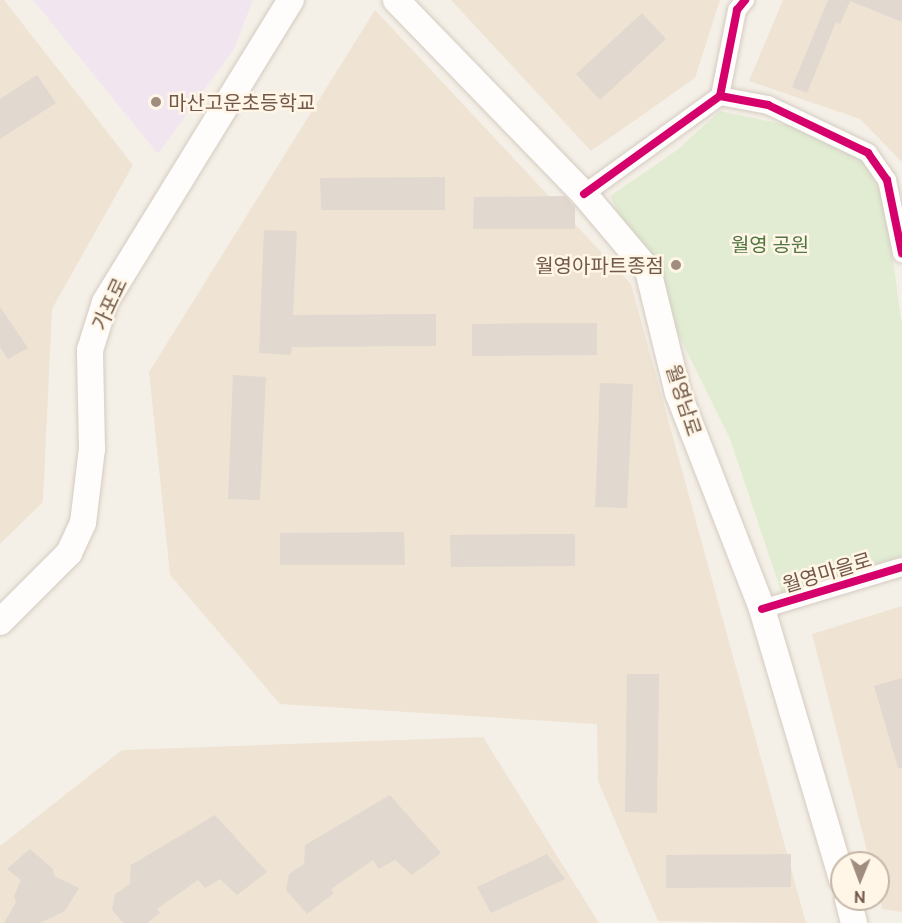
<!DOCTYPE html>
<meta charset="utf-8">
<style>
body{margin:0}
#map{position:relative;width:902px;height:923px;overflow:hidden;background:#f5f0e7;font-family:Ubuntu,"Noto Sans KR",sans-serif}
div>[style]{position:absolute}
.residential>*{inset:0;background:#efe3d4}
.education>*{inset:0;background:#f1e6f0}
.green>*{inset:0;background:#e1ecd2}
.building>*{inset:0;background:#e1d8cf}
.roads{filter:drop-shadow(0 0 2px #d4cbc2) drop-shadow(0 0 2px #d4cbc2)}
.minor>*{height:18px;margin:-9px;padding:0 9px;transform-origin:9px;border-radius:9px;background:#fefdfb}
.secondary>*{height:26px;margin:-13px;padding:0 13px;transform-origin:13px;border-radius:13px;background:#fefdfb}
.cycleway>*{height:8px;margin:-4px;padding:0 4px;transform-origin:4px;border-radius:4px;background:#d6006c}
.dots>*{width:16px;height:16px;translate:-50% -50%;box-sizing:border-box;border:3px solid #fff6e7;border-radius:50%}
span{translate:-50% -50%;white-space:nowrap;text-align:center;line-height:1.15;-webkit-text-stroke:5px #fff6e7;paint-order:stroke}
.poi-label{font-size:20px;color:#725849}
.left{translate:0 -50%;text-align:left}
.right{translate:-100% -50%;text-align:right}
.park-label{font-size:20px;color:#517842}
.street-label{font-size:20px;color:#725849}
.north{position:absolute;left:830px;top:851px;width:60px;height:60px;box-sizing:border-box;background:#fff6e7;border:2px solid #c7b7a8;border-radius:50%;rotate:181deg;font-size:16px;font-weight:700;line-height:24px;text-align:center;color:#725849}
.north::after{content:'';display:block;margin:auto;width:21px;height:27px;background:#a08d80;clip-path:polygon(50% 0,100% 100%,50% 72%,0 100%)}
</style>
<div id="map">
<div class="residential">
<div style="clip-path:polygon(0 0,4px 0,133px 165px,52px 309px,43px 502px,0 544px)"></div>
<div style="clip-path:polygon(451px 0,720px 0,695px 78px,591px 151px)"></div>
<div style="clip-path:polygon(783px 0,902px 0,902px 162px,860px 119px,749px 81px)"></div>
<div style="clip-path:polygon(375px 10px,631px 284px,806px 923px,658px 921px,598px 781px,597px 724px,280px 704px,170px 575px,149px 372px)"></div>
<div style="clip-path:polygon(902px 606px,902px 912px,882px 909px,878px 863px,870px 863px,812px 634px)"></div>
<div style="clip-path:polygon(483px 737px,599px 923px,0 923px,0 846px,122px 750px)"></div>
</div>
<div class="education">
<div style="clip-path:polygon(33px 0,253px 0,234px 49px,158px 154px)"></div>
</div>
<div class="green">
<div style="clip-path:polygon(720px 111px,811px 130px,862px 157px,885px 201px,902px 326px,902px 557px,783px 597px,730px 439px,610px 196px,677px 150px)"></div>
</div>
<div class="building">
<div style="clip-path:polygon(828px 0,902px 0,902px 22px,850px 1px,840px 24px,836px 22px,807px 93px,792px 87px)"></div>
<div style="clip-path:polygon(642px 13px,666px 39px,600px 100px,576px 74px)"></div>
<div style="clip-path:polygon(37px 75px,56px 103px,0 139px,0 99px)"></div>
<div style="clip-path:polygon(445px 177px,445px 210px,321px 210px,320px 178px)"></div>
<div style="clip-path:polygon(565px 196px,575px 207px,575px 229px,473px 229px,474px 197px)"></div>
<div style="clip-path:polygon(264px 230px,297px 231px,293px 315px,436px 314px,436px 346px,292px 347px,291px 355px,259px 353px)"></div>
<div style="clip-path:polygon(0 307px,28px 348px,8px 359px,0 347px)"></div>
<div style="clip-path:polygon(559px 323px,597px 323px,597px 355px,472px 356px,472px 324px)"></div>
<div style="clip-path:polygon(233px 375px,266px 377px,260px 500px,228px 499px)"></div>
<div style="clip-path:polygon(600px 383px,633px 384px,627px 508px,595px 507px)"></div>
<div style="clip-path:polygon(404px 532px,405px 565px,280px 565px,280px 533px)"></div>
<div style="clip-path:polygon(537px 534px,575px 534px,575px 566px,451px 567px,450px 535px)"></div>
<div style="clip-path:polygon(627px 674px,659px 674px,657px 813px,625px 812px)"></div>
<div style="clip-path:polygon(902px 678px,902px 768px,898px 768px,874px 686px)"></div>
<div style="clip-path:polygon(390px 795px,441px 853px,412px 875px,395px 860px,379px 869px,373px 860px,331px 889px,334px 893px,307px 914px,286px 890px,289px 874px,304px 864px,305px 845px)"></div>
<div style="clip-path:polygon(215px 815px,267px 872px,237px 895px,220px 879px,205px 888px,198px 880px,157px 909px,160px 913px,147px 923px,123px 923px,112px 910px,115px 894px,130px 884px,131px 865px)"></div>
<div style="clip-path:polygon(30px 849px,53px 869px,54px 876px,79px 888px,65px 911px,40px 923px,4px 923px,16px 902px,14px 896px,21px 880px,7px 869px)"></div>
<div style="clip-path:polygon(547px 854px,565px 879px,491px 913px,477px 887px)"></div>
<div style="clip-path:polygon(791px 854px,791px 887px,666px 888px,666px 855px)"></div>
</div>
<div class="roads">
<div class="minor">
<div style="left:720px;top:96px;width:49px;rotate:10.6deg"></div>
<div style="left:768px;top:105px;width:111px;rotate:25.6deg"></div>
<div style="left:868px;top:153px;width:33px;rotate:55deg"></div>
<div style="left:887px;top:180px;width:75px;rotate:78.4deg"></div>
<div style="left:584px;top:194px;width:168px;rotate:-35.8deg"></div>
<div style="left:720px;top:96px;width:88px;rotate:-78.8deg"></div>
<div style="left:737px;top:10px;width:13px;rotate:-51deg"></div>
<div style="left:762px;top:609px;width:146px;rotate:-16.7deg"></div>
</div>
<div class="secondary">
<div style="left:396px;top:0;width:270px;rotate:45.9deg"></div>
<div style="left:584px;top:194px;width:99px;rotate:49.9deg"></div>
<div style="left:648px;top:270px;width:127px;rotate:76.3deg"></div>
<div style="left:678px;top:393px;width:232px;rotate:68.7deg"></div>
<div style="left:762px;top:609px;width:282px;rotate:73.5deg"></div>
<div style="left:0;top:622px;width:98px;rotate:-45deg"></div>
<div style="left:69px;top:553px;width:33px;rotate:-65deg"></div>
<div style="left:83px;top:523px;width:75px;rotate:-83.1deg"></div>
<div style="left:92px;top:449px;width:99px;rotate:-91.2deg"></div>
<div style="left:90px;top:350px;width:50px;rotate:-72.6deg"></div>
<div style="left:105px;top:302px;width:355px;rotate:-58.4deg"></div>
<div style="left:848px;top:899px;width:25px;rotate:76deg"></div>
</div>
</div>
<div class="cycleway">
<div style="left:720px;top:96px;width:49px;rotate:10.6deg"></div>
<div style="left:768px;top:105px;width:111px;rotate:25.6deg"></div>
<div style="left:868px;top:153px;width:33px;rotate:55deg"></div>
<div style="left:887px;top:180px;width:75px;rotate:78.4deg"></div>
<div style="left:584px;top:194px;width:168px;rotate:-35.8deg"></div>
<div style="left:720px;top:96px;width:88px;rotate:-78.8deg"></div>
<div style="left:737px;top:10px;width:13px;rotate:-51deg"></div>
<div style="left:762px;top:609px;width:146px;rotate:-16.7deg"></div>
</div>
<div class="dots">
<div style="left:156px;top:102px;background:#a08d80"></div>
<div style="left:676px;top:265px;background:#a08d80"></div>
</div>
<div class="poi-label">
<span class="left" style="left:168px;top:102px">마산고운초등학교</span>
<span class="right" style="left:664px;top:265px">월영아파트종점</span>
</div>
<div class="park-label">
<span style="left:770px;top:244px">월영 공원</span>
</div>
<div class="street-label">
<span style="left:109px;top:304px;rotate:-65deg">가포로</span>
<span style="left:684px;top:400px;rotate:72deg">월영남로</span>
<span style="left:827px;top:572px;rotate:-17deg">월영마을로</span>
</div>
<div class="north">N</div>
</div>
